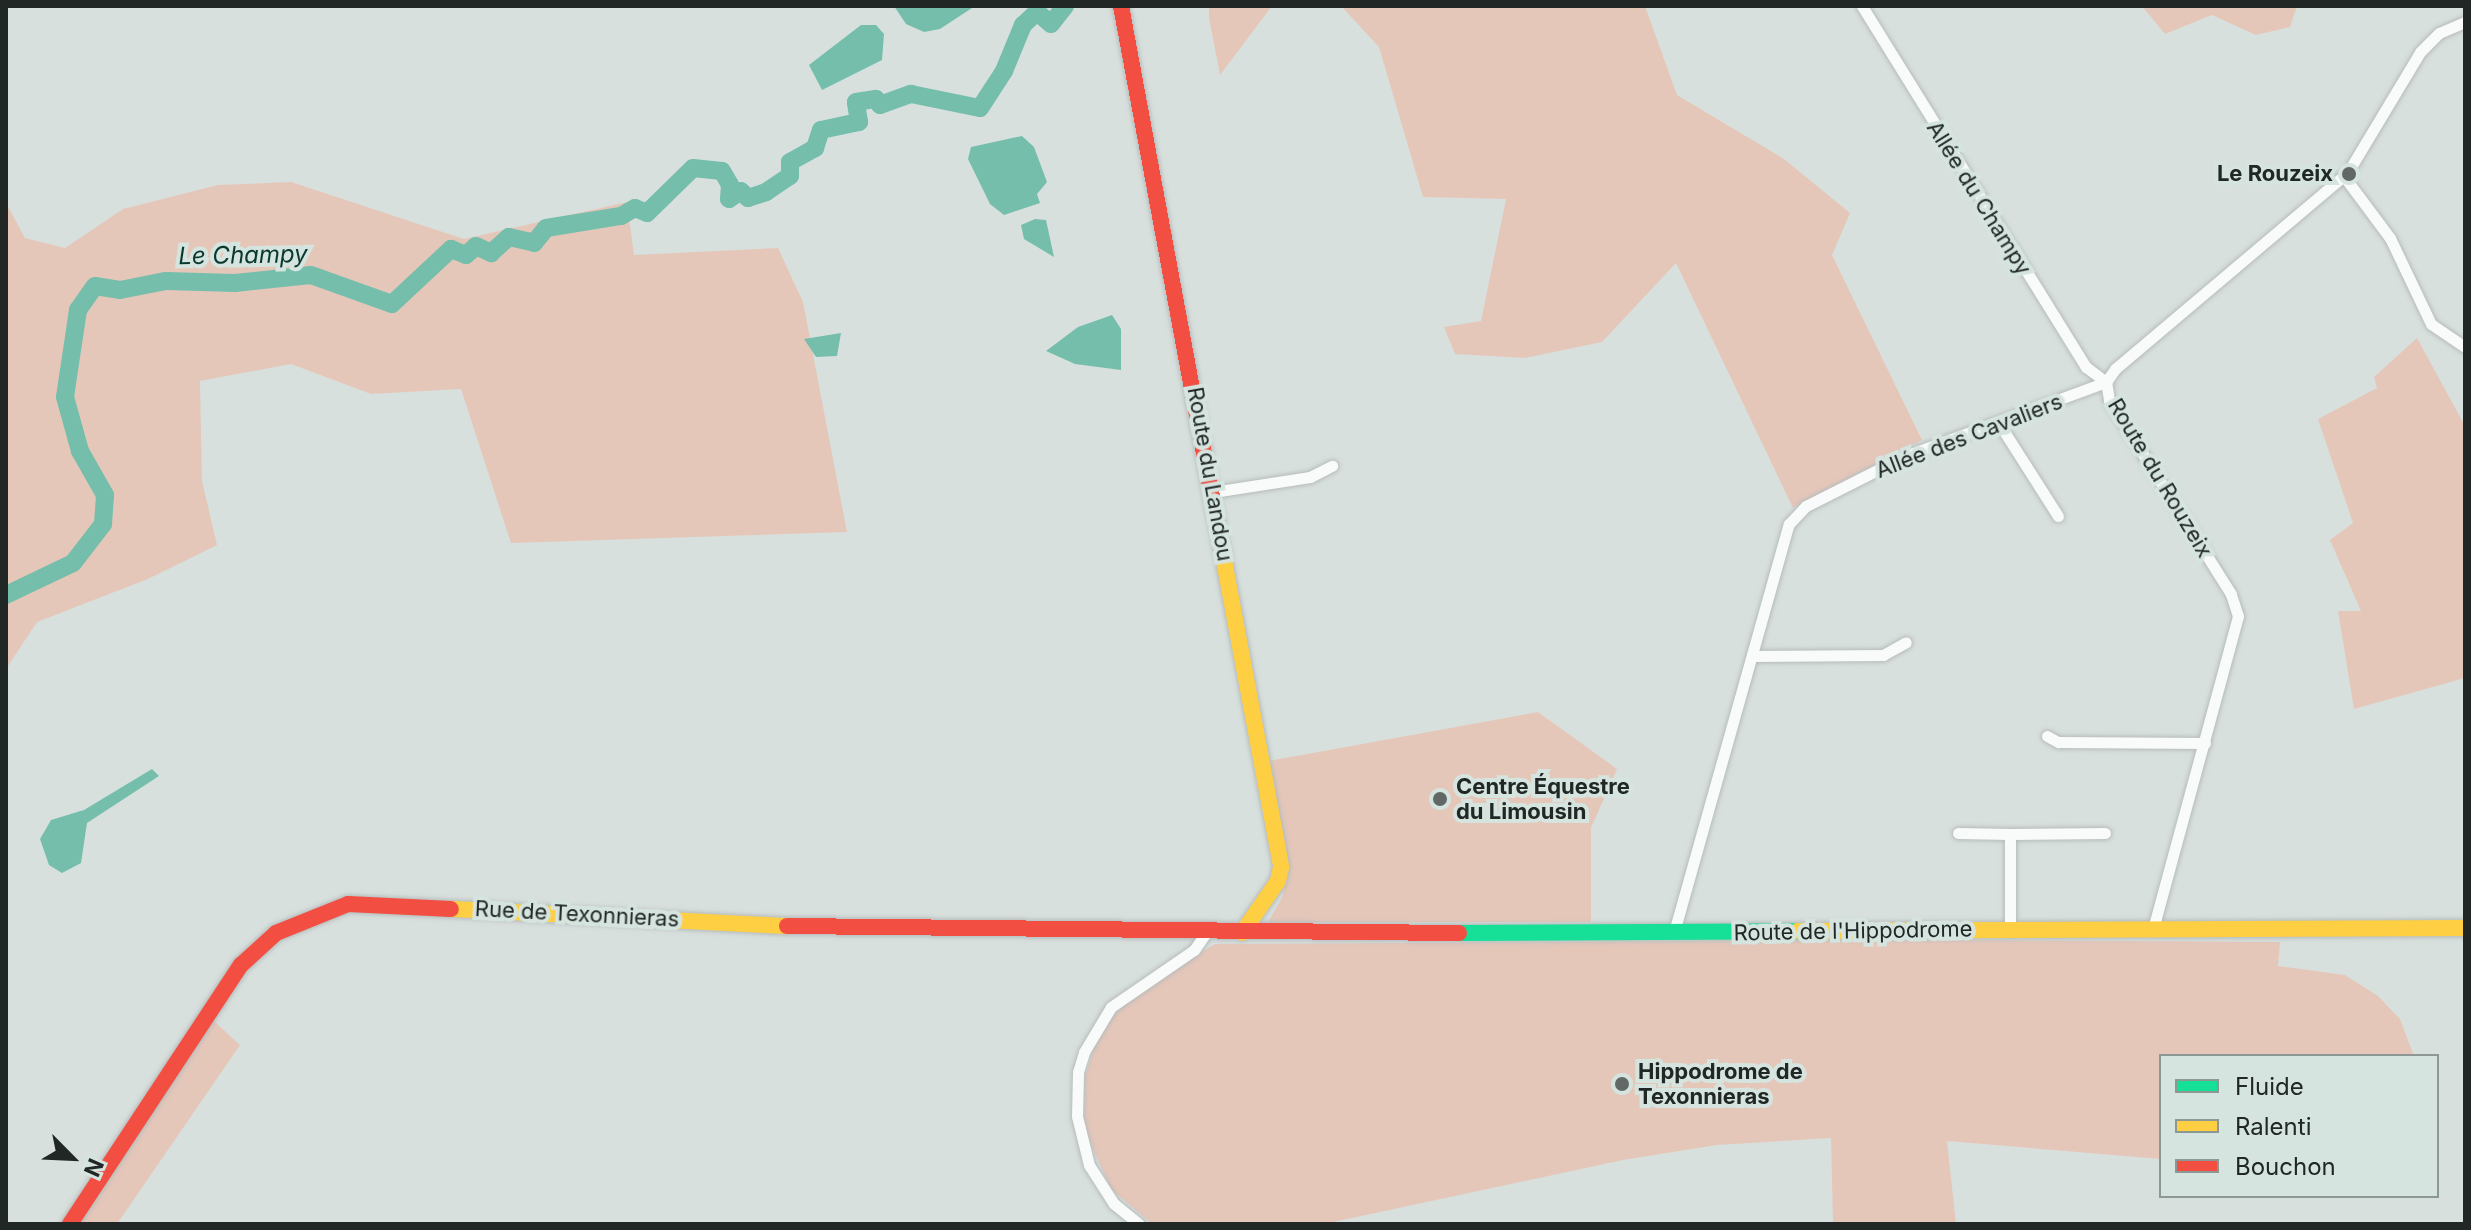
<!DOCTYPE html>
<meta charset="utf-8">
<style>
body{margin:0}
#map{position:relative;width:2471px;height:1230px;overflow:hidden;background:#d8e0de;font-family:Inter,sans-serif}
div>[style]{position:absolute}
.green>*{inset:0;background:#e5c7ba}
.water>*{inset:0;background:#75beab}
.river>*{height:18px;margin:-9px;padding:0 9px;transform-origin:9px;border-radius:9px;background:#75beab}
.roads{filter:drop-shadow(0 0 2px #b6bcbb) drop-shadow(0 0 2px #b6bcbb)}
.street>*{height:11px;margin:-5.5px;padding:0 5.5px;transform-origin:5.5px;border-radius:5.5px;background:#f9fafa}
.fast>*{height:16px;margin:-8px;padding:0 8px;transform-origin:8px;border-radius:8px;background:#16e098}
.slow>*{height:16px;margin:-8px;padding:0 8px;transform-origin:8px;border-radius:8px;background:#ffcf43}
.jam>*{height:16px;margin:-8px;padding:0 8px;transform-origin:8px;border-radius:8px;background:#f24e42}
.dots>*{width:22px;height:22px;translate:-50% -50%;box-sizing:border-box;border:4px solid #d5e4df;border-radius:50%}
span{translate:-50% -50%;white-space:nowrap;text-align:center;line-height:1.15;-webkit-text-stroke:8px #d5e4df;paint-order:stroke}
.poi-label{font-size:22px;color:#212725;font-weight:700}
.right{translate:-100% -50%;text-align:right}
.left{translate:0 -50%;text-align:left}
.street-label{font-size:22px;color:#212725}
.water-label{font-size:24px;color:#09382d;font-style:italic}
.frame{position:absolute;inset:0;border:8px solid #212725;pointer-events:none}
.legend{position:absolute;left:2159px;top:1054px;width:280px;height:144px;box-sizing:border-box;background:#d5e4df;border:2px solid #8d9895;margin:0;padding:10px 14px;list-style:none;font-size:24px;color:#212725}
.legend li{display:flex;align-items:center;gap:16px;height:40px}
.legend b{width:40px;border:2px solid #8d9895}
.north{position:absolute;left:32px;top:1118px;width:80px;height:80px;-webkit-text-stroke:6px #d5e4df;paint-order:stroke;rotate:114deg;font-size:22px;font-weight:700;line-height:32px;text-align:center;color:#212725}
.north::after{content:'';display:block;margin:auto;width:28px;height:36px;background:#212725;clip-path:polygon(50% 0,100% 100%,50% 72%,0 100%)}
</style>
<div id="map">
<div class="green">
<div style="clip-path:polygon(1209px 6px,1272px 6px,1220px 75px,1209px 18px)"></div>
<div style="clip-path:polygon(1341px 6px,1645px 6px,1677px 95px,1784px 159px,1850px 213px,1832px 255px,1922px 440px,1793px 508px,1676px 263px,1602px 342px,1525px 358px,1455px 354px,1444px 327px,1481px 321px,1506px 199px,1423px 197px,1379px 47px)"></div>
<div style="clip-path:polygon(2142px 6px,2297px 6px,2290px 27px,2256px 35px,2212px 15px,2165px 34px)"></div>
<div style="clip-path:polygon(291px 182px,464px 239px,627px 202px,634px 255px,778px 248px,803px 302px,847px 532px,511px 543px,461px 389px,371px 394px,291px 364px,200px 381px,202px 481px,217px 545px,148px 579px,37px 622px,6px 669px,6px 203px,25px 238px,65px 248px,123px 209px,218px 185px)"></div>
<div style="clip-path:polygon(2417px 338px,2465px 426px,2465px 678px,2354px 709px,2338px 611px,2361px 611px,2330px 540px,2353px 523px,2318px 419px,2377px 388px,2374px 377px)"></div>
<div style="clip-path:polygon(1538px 712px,1617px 769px,1591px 828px,1591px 922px,1268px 922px,1282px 898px,1289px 869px,1268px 761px)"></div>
<div style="clip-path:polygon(1926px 940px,2280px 942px,2278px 966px,2345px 975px,2378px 996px,2400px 1019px,2414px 1056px,2161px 1056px,2161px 1159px,1947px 1141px,1956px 1224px,1833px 1224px,1831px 1138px,1717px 1145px,1623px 1160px,1324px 1224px,1152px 1224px,1111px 1189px,1084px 1129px,1085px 1077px,1094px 1048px,1113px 1016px,1142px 989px,1215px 944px)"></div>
<div style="clip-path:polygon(214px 1021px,240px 1045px,117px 1224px,64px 1224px)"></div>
</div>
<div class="water">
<div style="clip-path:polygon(894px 6px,975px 6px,940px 29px,924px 32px,906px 24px)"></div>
<div style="clip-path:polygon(861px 25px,876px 25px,884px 34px,882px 60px,822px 90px,809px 65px)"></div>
<div style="clip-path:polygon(1022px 136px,1034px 147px,1047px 182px,1037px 194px,1040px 203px,1004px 215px,990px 204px,968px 159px,971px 147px)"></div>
<div style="clip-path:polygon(1035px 219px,1046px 220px,1054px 257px,1024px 239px,1021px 225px)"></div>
<div style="clip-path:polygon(1112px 315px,1121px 329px,1121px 370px,1075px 364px,1046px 351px,1078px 327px)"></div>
<div style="clip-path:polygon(841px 333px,837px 356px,816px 357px,804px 339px)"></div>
<div style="clip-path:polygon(152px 769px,159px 776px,87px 823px,81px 863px,62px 873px,49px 865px,40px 839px,51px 820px,84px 810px)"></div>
</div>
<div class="river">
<div style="left:6px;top:595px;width:74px;rotate:-25.5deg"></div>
<div style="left:73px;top:563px;width:49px;rotate:-52.4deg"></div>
<div style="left:103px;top:524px;width:29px;rotate:-86deg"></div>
<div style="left:105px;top:495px;width:51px;rotate:-119.6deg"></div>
<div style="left:80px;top:451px;width:56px;rotate:-105.5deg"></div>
<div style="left:65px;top:397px;width:88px;rotate:-81.5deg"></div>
<div style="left:78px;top:310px;width:29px;rotate:-55deg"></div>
<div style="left:95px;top:286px;width:25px;rotate:9deg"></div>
<div style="left:120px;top:290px;width:47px;rotate:-11.1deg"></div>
<div style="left:166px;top:281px;width:69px;rotate:1.7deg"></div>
<div style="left:235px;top:283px;width:76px;rotate:-6deg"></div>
<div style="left:311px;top:275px;width:86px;rotate:19.7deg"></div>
<div style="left:392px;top:304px;width:81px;rotate:-43deg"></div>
<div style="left:451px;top:249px;width:16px;rotate:22deg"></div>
<div style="left:466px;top:255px;width:13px;rotate:-42deg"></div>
<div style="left:476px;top:246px;width:17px;rotate:25deg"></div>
<div style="left:491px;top:253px;width:24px;rotate:-42deg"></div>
<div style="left:509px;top:237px;width:26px;rotate:13deg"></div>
<div style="left:534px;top:243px;width:19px;rotate:-51deg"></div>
<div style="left:546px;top:228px;width:76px;rotate:-9.1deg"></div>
<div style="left:621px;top:216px;width:16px;rotate:-30deg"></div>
<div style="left:635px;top:208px;width:13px;rotate:23deg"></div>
<div style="left:647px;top:213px;width:64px;rotate:-44.4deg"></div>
<div style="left:693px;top:168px;width:29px;rotate:6deg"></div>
<div style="left:722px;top:171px;width:16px;rotate:60deg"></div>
<div style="left:730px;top:185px;width:14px;rotate:94deg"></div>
<div style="left:729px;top:199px;width:14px;rotate:-34deg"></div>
<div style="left:741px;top:191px;width:10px;rotate:45deg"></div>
<div style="left:748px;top:198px;width:19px;rotate:-18deg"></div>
<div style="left:766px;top:192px;width:29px;rotate:-34deg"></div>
<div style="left:790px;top:176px;width:14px;rotate:-90deg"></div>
<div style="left:790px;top:162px;width:29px;rotate:-29deg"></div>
<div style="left:815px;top:148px;width:19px;rotate:-72deg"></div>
<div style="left:821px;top:130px;width:39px;rotate:-12deg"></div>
<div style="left:859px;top:122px;width:20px;rotate:-99deg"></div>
<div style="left:856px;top:102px;width:20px;rotate:-9deg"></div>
<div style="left:876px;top:99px;width:7px;rotate:56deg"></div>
<div style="left:880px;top:105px;width:33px;rotate:-20deg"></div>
<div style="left:911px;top:94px;width:70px;rotate:11.5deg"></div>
<div style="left:980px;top:108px;width:44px;rotate:-57deg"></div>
<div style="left:1004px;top:71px;width:50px;rotate:-67.6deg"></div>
<div style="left:1023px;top:25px;width:19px;rotate:-43deg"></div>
<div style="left:1037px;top:12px;width:18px;rotate:41deg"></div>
<div style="left:1051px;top:24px;width:23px;rotate:-52deg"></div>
</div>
<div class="roads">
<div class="street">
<div style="left:1862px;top:6px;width:425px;rotate:58.2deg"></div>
<div style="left:2086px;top:367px;width:25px;rotate:37deg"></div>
<div style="left:2343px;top:175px;width:79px;rotate:53.3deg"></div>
<div style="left:2390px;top:238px;width:95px;rotate:64.5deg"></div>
<div style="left:2431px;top:324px;width:41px;rotate:34.1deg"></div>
<div style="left:2000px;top:425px;width:108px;rotate:57.5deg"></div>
<div style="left:1213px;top:492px;width:98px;rotate:-8.8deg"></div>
<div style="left:1310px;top:477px;width:25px;rotate:-27deg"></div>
<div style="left:1752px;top:656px;width:131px;rotate:-0.4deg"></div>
<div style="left:1883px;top:655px;width:26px;rotate:-29deg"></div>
<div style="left:2047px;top:736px;width:13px;rotate:29deg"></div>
<div style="left:2058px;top:742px;width:147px;rotate:0.4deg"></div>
<div style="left:1958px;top:833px;width:52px;rotate:1.1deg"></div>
<div style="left:2010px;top:929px;width:95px;rotate:-90deg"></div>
<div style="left:2010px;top:834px;width:95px;rotate:-0.6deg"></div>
<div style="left:2153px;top:929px;width:324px;rotate:-74.8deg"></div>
<div style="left:2238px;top:616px;width:23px;rotate:-108deg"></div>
<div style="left:2231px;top:594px;width:229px;rotate:-122.2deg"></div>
<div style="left:2109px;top:400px;width:18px;rotate:-99deg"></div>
<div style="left:2106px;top:382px;width:16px;rotate:-55deg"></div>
<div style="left:2115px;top:369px;width:305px;rotate:-40.2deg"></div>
<div style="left:2348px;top:172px;width:140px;rotate:-59deg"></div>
<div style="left:2420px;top:52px;width:27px;rotate:-45deg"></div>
<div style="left:2439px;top:33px;width:28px;rotate:-23deg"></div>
<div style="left:1674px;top:932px;width:424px;rotate:-74.3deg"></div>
<div style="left:1789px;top:524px;width:25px;rotate:-47deg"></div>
<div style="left:1806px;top:506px;width:111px;rotate:-26.8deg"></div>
<div style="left:1905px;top:456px;width:214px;rotate:-20.2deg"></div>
<div style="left:1139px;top:1224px;width:32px;rotate:-141deg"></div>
<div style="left:1114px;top:1204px;width:46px;rotate:-122.7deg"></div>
<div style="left:1089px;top:1165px;width:50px;rotate:-103.8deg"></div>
<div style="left:1077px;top:1116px;width:44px;rotate:-88.7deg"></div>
<div style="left:1078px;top:1072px;width:21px;rotate:-73deg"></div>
<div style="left:1084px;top:1052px;width:52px;rotate:-59deg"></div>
<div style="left:1111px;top:1007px;width:101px;rotate:-34.5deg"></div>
<div style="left:1194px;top:950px;width:19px;rotate:-55deg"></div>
</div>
<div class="fast">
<div style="left:1459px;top:933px;width:339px;rotate:-0.3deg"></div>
</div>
<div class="slow">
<div style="left:1216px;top:518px;width:355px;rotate:79.4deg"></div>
<div style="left:1281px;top:867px;width:14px;rotate:102deg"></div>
<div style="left:1278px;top:881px;width:63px;rotate:124.7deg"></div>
<div style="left:451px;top:909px;width:336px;rotate:2.9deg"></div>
<div style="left:1798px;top:931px;width:667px;rotate:-0.26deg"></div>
</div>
<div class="jam">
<div style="left:1121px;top:6px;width:521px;rotate:79.49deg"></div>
<div style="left:787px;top:926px;width:672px;rotate:0.6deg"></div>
<div style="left:70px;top:1224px;width:310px;rotate:-56.6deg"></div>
<div style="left:241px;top:965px;width:47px;rotate:-42.4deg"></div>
<div style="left:276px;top:933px;width:78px;rotate:-21.9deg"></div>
<div style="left:348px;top:904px;width:103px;rotate:2.8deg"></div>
</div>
</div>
<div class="dots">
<div style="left:2349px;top:174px;background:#616866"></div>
<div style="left:1440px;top:799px;background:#616866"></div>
<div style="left:1622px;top:1084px;background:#616866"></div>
</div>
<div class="poi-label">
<span class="right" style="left:2333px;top:174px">Le Rouzeix</span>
<span class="left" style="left:1456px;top:799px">Centre Équestre<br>du Limousin</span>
<span class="left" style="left:1638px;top:1084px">Hippodrome de<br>Texonnieras</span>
</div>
<div class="street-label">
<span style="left:1979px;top:198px;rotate:58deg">Allée du Champy</span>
<span style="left:1969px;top:436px;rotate:-21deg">Allée des Cavaliers</span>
<span style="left:1210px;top:474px;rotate:80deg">Route du Landou</span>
<span style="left:2160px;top:478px;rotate:59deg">Route du Rouzeix</span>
<span style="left:577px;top:914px;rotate:3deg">Rue de Texonnieras</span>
<span style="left:1853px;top:931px;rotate:-1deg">Route de l'Hippodrome</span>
</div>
<div class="water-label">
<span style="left:243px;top:255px;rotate:-1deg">Le Champy</span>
</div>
<div class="frame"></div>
<ul class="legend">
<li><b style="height:10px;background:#16e098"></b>Fluide</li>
<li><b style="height:10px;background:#ffcf43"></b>Ralenti</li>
<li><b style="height:10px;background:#f24e42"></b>Bouchon</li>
</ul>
<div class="north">N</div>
</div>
